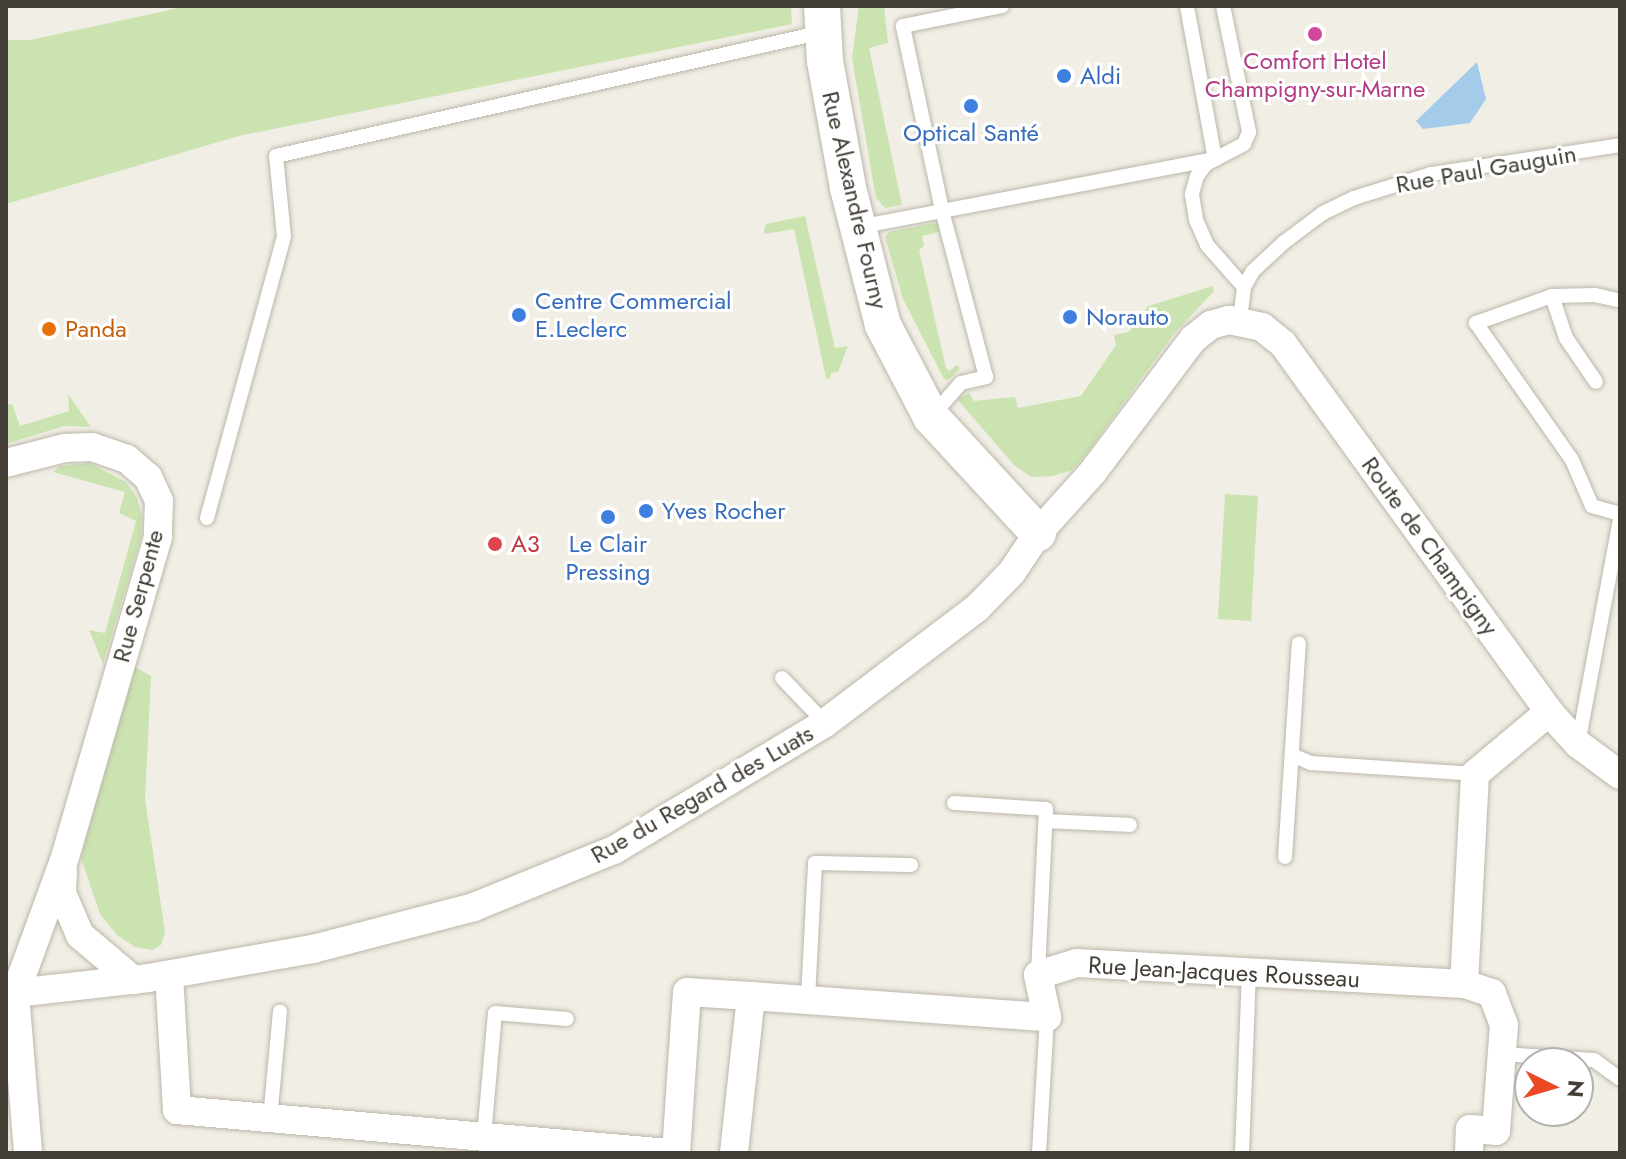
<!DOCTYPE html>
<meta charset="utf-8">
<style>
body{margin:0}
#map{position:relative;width:1626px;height:1159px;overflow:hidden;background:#f1eee5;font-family:Jost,sans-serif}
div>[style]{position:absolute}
.green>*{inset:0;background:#cae3b0}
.water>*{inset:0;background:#a5cbea}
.roads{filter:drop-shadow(0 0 2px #bcb6a8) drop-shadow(0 0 2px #bcb6a8)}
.service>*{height:14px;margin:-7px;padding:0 7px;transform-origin:7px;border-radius:7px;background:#fff}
.minor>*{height:28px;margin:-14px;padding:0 14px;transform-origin:14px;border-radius:14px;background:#fff}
.tertiary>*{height:36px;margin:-18px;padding:0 18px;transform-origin:18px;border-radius:18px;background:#fff}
.dots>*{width:22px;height:22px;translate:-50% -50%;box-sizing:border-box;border:4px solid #fff;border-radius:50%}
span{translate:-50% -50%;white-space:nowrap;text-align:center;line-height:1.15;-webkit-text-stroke:6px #fff;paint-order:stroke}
.hotel-label{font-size:24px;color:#b23c85}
.shop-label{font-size:24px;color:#366cbe}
.left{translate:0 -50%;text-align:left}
.street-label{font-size:24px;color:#433e35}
.food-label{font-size:24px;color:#c56008}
.health-label{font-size:24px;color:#be3a42}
.frame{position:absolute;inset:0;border:8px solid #433e35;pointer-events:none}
.north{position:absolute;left:1514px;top:1047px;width:80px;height:80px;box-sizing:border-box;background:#fff;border:2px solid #b4b2ae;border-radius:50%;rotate:95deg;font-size:22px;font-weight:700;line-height:32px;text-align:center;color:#433e35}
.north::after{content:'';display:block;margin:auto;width:28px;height:36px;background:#e94923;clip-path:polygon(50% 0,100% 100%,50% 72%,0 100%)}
</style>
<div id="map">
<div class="green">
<div style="clip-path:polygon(188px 6px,791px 6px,792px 24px,239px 136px,6px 204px,6px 40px,30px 40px)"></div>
<div style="clip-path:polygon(859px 6px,884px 6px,888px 43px,869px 48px,902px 205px,885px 208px,876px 198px,852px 58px)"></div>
<div style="clip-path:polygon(805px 216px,835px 348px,848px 346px,838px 372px,831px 373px,830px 379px,826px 378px,794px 229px,765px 234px,764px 230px,766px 224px)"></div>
<div style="clip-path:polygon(933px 223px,943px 225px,943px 231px,922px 236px,924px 246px,919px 250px,946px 368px,949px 371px,957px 365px,960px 369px,948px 380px,944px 379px,903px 299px,885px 237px,889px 232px)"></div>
<div style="clip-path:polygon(1213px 286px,1214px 291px,1173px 335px,1087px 453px,1072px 470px,1052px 476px,1031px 477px,1014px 465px,957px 399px,969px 393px,974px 401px,1015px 397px,1018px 408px,1081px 396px,1116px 345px,1114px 335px,1129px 332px,1148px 306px)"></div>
<div style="clip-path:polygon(68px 394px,91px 427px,64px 426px,6px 444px,6px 405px,12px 404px,20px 426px,69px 411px)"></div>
<div style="clip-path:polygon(89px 463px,126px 482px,137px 498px,142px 516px,141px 537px,103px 664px,89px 630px,105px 633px,136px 521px,119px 513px,125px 492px,53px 472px,60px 466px)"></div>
<div style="clip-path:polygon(1225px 494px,1258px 496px,1251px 621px,1218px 619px)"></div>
<div style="clip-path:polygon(133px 666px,151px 676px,145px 799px,165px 932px,161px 945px,152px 950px,135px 947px,117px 935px,100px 914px,81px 858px)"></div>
</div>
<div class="water">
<div style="clip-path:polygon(1477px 62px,1486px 99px,1470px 123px,1423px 129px,1416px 121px)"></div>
</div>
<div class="roads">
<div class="service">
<div style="left:1223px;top:6px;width:129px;rotate:78.3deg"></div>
<div style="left:1249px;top:132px;width:13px;rotate:113deg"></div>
<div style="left:1244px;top:144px;width:43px;rotate:152.2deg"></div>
<div style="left:1206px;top:164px;width:15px;rotate:127deg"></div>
<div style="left:1197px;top:176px;width:19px;rotate:106deg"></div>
<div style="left:1192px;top:194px;width:26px;rotate:81deg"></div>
<div style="left:1196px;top:220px;width:27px;rotate:66deg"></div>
<div style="left:1207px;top:245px;width:56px;rotate:48.6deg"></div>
<div style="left:1244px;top:287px;width:32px;rotate:97deg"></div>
<div style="left:858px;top:227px;width:363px;rotate:-10.8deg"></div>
<div style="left:1215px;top:159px;width:156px;rotate:-100.4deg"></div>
<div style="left:1244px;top:287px;width:18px;rotate:-61deg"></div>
<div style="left:1253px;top:271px;width:41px;rotate:-43deg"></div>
<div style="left:1283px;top:243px;width:50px;rotate:-36.9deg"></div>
<div style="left:1323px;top:213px;width:34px;rotate:-26deg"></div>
<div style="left:1354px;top:198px;width:81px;rotate:-17.3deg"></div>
<div style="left:1431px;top:174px;width:191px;rotate:-8.7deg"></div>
<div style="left:1552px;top:296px;width:44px;rotate:71.6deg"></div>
<div style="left:1566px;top:338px;width:53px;rotate:55.7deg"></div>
<div style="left:1617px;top:300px;width:23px;rotate:-167deg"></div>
<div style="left:1595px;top:295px;width:43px;rotate:178.7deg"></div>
<div style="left:1552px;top:296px;width:81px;rotate:160.4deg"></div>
<div style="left:1476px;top:323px;width:167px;rotate:55deg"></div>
<div style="left:1572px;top:460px;width:50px;rotate:66.5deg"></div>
<div style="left:1592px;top:506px;width:29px;rotate:16deg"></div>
<div style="left:932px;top:416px;width:44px;rotate:-48.7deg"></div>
<div style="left:961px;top:383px;width:26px;rotate:-13deg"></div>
<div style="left:986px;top:377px;width:173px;rotate:-104.8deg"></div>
<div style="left:942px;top:210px;width:188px;rotate:-102deg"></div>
<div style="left:903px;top:26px;width:101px;rotate:-11.4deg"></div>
<div style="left:207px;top:518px;width:292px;rotate:-74.7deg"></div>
<div style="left:284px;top:236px;width:80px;rotate:-95.7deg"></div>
<div style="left:276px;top:156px;width:561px;rotate:-12.77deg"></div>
<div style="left:782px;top:678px;width:62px;rotate:46.3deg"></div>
<div style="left:1578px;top:744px;width:229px;rotate:-79.4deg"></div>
<div style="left:1292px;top:755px;width:21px;rotate:23deg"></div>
<div style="left:1311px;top:763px;width:164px;rotate:3.8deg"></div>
<div style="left:954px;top:803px;width:92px;rotate:3.7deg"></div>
<div style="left:1046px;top:809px;width:166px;rotate:92.8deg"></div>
<div style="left:1046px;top:821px;width:84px;rotate:2.7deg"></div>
<div style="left:1285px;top:857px;width:214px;rotate:-86.3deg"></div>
<div style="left:808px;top:998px;width:135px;rotate:-87deg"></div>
<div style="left:815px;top:863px;width:96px;rotate:1.2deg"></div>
<div style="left:1502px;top:1054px;width:92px;rotate:3.7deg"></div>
<div style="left:1594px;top:1060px;width:32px;rotate:36deg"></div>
<div style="left:270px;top:1119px;width:108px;rotate:-84.7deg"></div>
<div style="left:484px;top:1136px;width:123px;rotate:-84.9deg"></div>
<div style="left:495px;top:1013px;width:72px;rotate:4.8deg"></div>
<div style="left:1039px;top:1153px;width:136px;rotate:-86.6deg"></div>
<div style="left:1242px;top:1153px;width:180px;rotate:-87.8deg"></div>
</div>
<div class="minor">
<div style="left:6px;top:463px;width:61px;rotate:-14.3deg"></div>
<div style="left:65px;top:448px;width:27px;rotate:-2deg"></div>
<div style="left:92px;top:447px;width:37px;rotate:19deg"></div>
<div style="left:127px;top:459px;width:28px;rotate:41deg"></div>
<div style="left:148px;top:477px;width:26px;rotate:65deg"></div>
<div style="left:159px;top:501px;width:36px;rotate:92deg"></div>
<div style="left:158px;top:537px;width:340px;rotate:106.2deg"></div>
<div style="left:63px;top:863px;width:140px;rotate:110.1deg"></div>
<div style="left:15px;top:994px;width:160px;rotate:85.3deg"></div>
<div style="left:63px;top:871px;width:22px;rotate:93deg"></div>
<div style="left:62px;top:893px;width:46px;rotate:66.8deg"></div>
<div style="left:80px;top:935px;width:70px;rotate:40.3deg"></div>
<div style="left:169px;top:975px;width:135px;rotate:86.6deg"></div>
<div style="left:177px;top:1110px;width:489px;rotate:5deg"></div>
<div style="left:6px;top:994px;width:143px;rotate:-6.4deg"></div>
<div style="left:148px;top:978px;width:168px;rotate:-10deg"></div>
<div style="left:313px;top:949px;width:166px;rotate:-14.6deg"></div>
<div style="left:474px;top:907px;width:151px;rotate:-22.2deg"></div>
<div style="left:614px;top:850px;width:246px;rotate:-31deg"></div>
<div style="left:825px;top:723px;width:191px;rotate:-37.1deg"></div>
<div style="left:977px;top:608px;width:50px;rotate:-45.8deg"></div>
<div style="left:1012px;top:572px;width:47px;rotate:-56.3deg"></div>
<div style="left:1038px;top:533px;width:81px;rotate:-48deg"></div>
<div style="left:1092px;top:473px;width:168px;rotate:-53deg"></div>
<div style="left:1193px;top:339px;width:23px;rotate:-38deg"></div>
<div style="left:1211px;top:325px;width:19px;rotate:-16deg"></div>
<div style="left:1229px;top:320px;width:34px;rotate:12deg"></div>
<div style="left:1262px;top:327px;width:27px;rotate:39deg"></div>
<div style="left:1283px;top:344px;width:454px;rotate:54.1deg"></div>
<div style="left:1549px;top:712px;width:43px;rotate:47.8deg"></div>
<div style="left:1578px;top:744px;width:52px;rotate:36.4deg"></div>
<div style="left:751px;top:996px;width:297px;rotate:4.1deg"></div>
<div style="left:1047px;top:1017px;width:43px;rotate:-102.1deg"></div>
<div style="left:1038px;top:975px;width:41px;rotate:-17.1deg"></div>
<div style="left:1077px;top:963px;width:388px;rotate:3.1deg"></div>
<div style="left:676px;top:1153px;width:161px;rotate:-86.1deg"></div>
<div style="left:687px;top:992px;width:64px;rotate:3.6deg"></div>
<div style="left:751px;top:996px;width:158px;rotate:96.2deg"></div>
<div style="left:1469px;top:1153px;width:24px;rotate:-88deg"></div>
<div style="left:1470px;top:1129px;width:26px;rotate:4deg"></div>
<div style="left:1496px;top:1131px;width:106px;rotate:-85.7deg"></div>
<div style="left:1504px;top:1025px;width:34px;rotate:-111deg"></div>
<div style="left:1492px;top:993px;width:29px;rotate:-162deg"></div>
<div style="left:1464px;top:984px;width:210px;rotate:-87deg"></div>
<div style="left:1475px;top:774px;width:97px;rotate:-40deg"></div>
</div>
<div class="tertiary">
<div style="left:822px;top:6px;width:55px;rotate:86.9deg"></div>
<div style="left:825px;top:61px;width:129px;rotate:79.7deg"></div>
<div style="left:848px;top:188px;width:141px;rotate:75.7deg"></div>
<div style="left:883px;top:325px;width:104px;rotate:62.4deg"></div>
<div style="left:931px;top:417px;width:158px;rotate:47.3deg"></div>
</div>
</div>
<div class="dots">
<div style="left:1315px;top:34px;background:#d1479c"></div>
<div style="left:1064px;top:76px;background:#3f7fe0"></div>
<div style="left:971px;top:106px;background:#3f7fe0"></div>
<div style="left:519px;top:315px;background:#3f7fe0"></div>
<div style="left:1070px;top:317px;background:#3f7fe0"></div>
<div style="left:49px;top:329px;background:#e8710a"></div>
<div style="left:646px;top:511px;background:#3f7fe0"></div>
<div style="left:608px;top:517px;background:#3f7fe0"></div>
<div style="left:495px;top:544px;background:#e0444e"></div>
</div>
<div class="hotel-label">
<span style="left:1315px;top:75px">Comfort Hotel<br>Champigny-sur-Marne</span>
</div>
<div class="shop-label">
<span class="left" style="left:1080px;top:76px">Aldi</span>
<span style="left:971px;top:133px">Optical Santé</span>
<span class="left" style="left:535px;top:315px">Centre Commercial<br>E.Leclerc</span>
<span class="left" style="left:1086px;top:317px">Norauto</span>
<span class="left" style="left:662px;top:511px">Yves Rocher</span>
<span style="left:608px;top:558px">Le Clair<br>Pressing</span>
</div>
<div class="street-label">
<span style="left:1486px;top:169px;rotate:-10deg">Rue Paul Gauguin</span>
<span style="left:855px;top:200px;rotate:77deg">Rue Alexandre Fourny</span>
<span style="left:1430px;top:546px;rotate:54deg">Route de Champigny</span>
<span style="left:138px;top:596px;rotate:-75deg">Rue Serpente</span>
<span style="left:702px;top:794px;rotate:-30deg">Rue du Regard des Luats</span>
<span style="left:1224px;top:972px;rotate:3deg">Rue Jean-Jacques Rousseau</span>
</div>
<div class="food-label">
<span class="left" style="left:65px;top:329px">Panda</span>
</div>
<div class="health-label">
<span class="left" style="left:511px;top:544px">A3</span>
</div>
<div class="frame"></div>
<div class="north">N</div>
</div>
